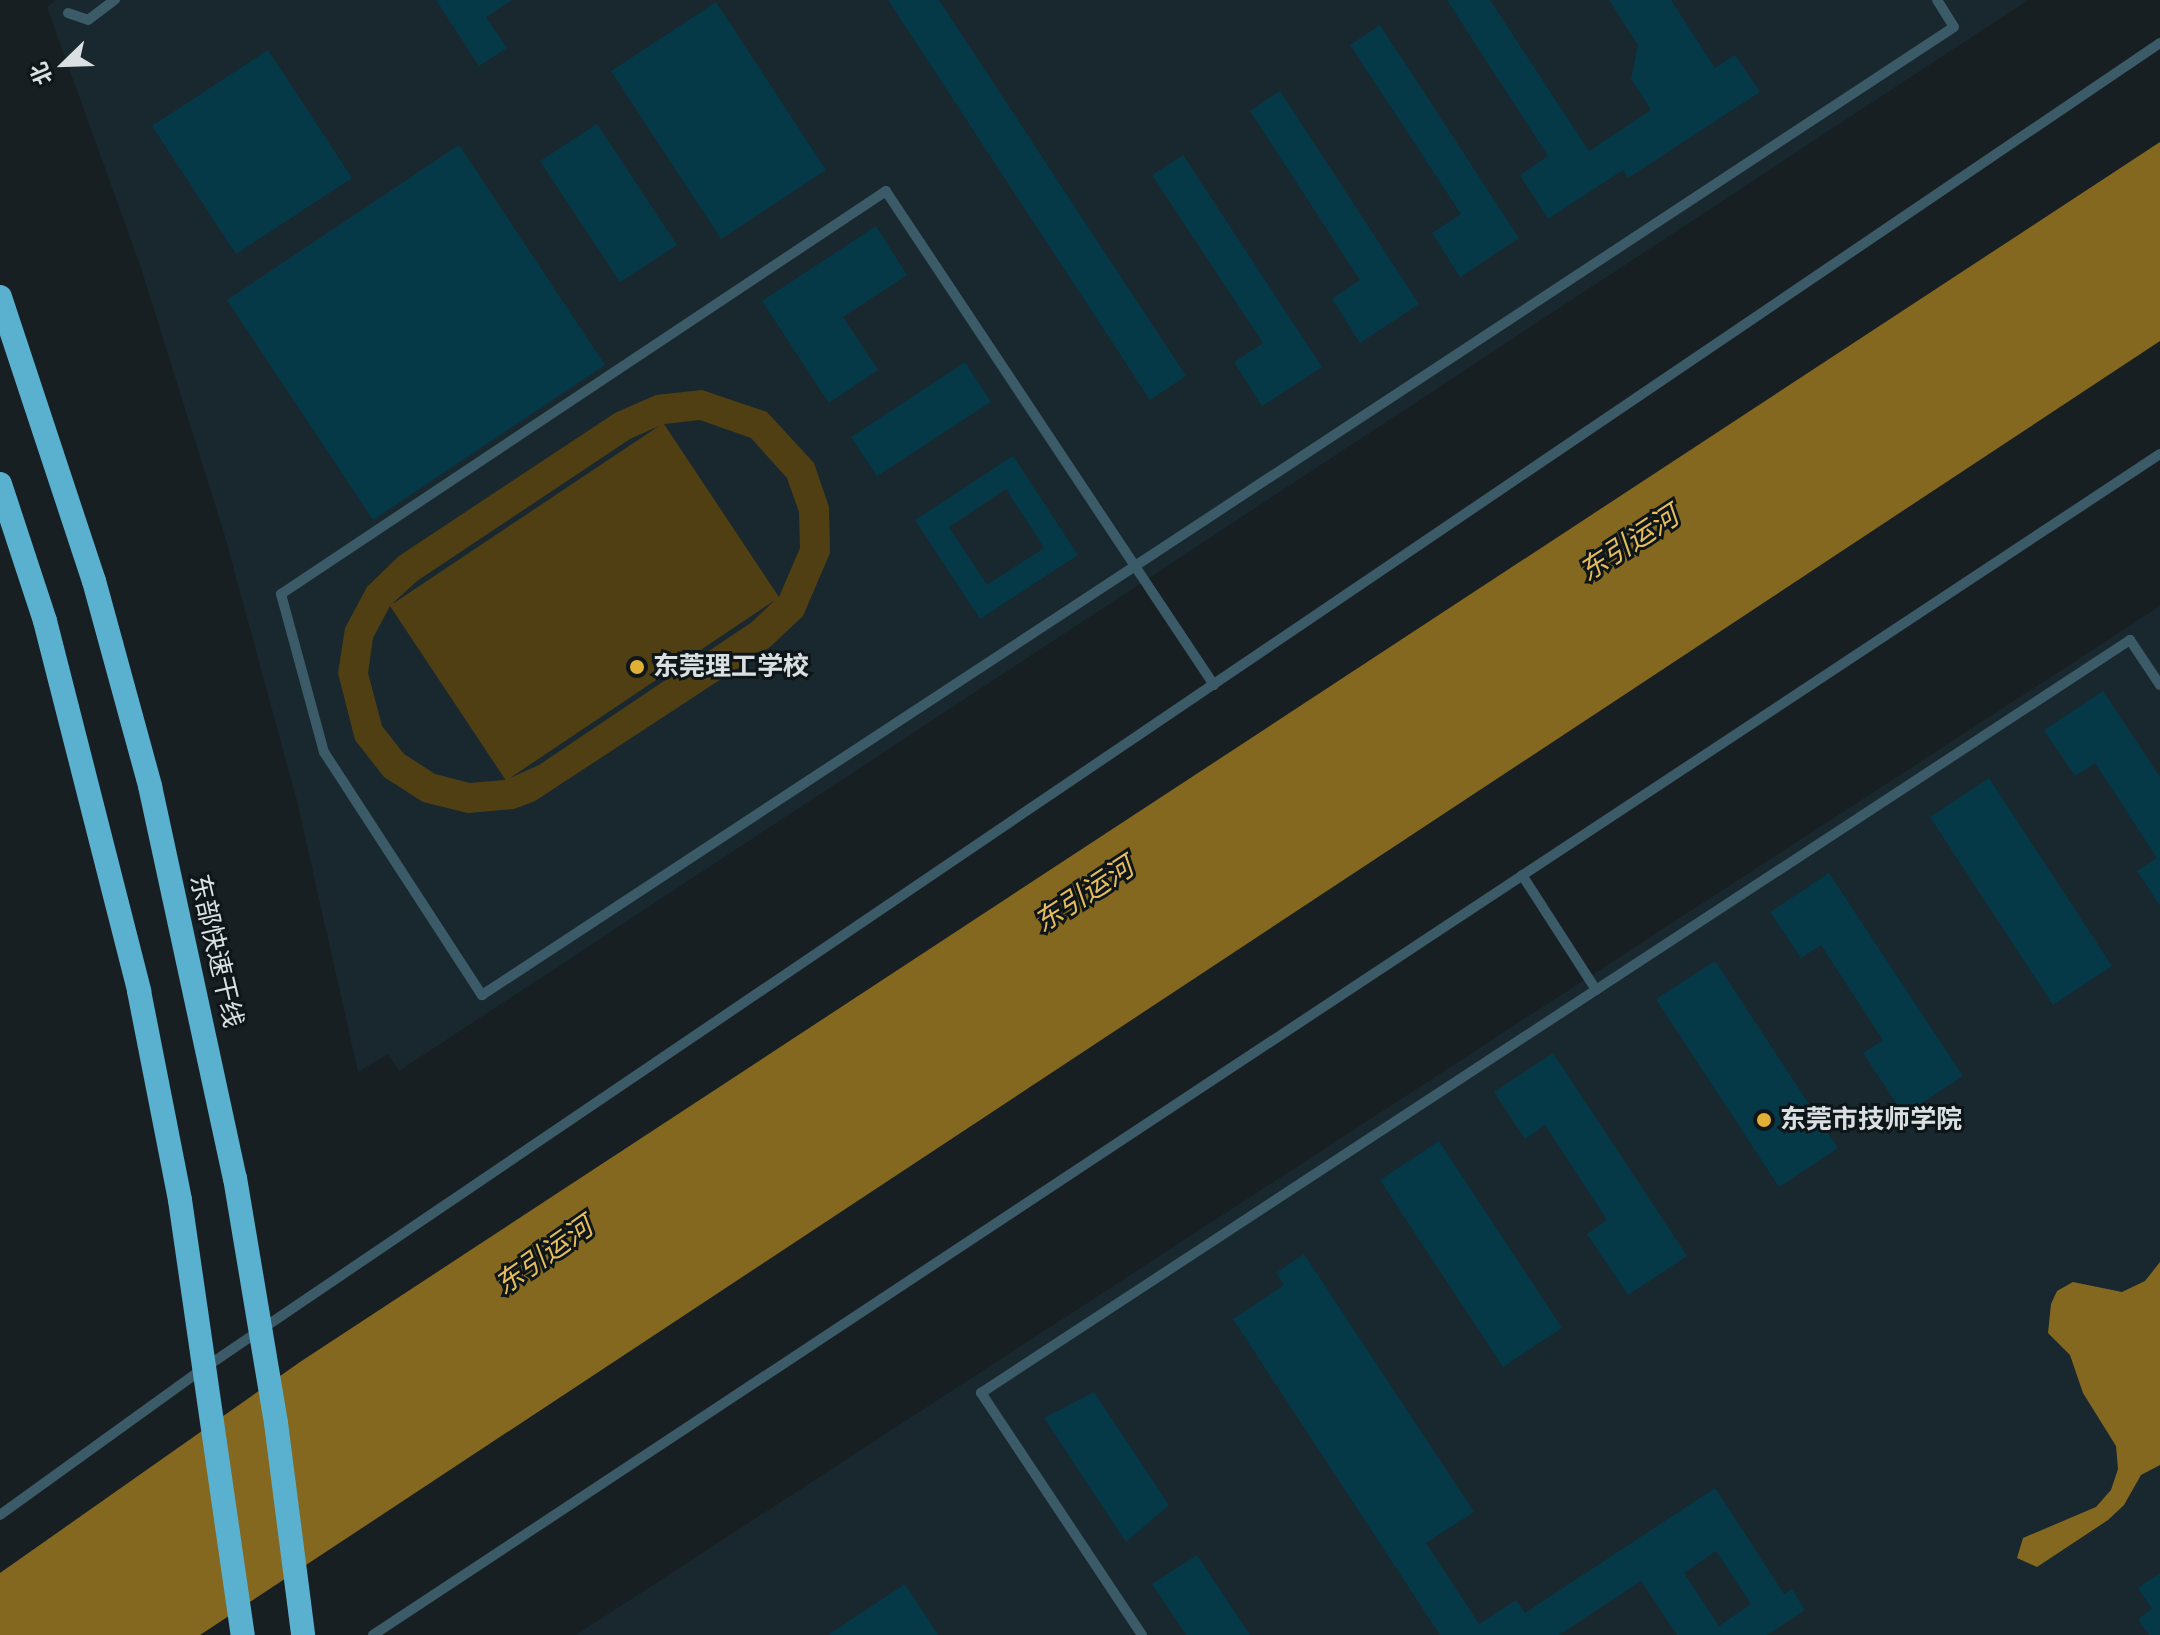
<!DOCTYPE html>
<meta charset="utf-8">
<style>
body{margin:0}
#map{position:relative;width:2160px;height:1635px;overflow:hidden;background:#171f22;font-family:"Roboto Serif","Noto Sans SC",serif}
div>[style]{position:absolute}
.built>*{inset:0;background:#18282e}
.green>*{inset:0;background:#513f14}
.water>*{inset:0;background:#856820}
.building>*{inset:0;background:#053948}
.lane>*{height:10px;margin:-5px;padding:0 5px;transform-origin:5px;border-radius:5px;background:#3a5b67}
.highway>*{height:24px;margin:-12px;padding:0 12px;transform-origin:12px;border-radius:12px;background:#59b1cf}
.highway-bridge>*{height:24px;margin:-12px;padding:0 12px;transform-origin:12px;border-radius:12px;background:#59b1cf}
.dots>*{width:22px;height:22px;translate:-50% -50%;box-sizing:border-box;border:4px solid #0e1619;border-radius:50%}
span{translate:-50% -50%;white-space:nowrap;text-align:center;line-height:1.15;-webkit-text-stroke:6px #0e1619;paint-order:stroke}
.poi-label{font-size:26px;color:#dae0e2;font-weight:700}
.left{translate:0 -50%;text-align:left}
.street-label{font-size:26px;color:#dae0e2}
.water-label{font-size:28px;color:#e7bd5c;font-style:italic}
.north{position:absolute;left:24px;top:24px;width:80px;height:80px;-webkit-text-stroke:6px #0e1619;paint-order:stroke;rotate:247deg;font-size:22px;font-weight:700;line-height:32px;text-align:center;color:#dae0e2}
.north::after{content:'';display:block;margin:auto;width:28px;height:36px;background:#dae0e2;clip-path:polygon(50% 0,100% 100%,50% 72%,0 100%)}
</style>
<div id="map">
<div class="built">
<div style="clip-path:polygon(56px 0,2028px 0,399px 1071px,388px 1054px,358px 1072px,297px 801px,224px 533px,141px 268px,47px 7px)"></div>
<div style="clip-path:polygon(2160px 606px,2160px 1635px,576px 1635px)"></div>
</div>
<div class="green">
<div style="clip-path:polygon(evenodd,702px 390px,767px 412px,814px 463px,829px 507px,830px 553px,803px 616px,770px 647px,535px 801px,514px 809px,468px 813px,423px 802px,384px 777px,355px 740px,338px 673px,345px 628px,367px 587px,399px 556px,615px 413px,656px 395px,702px 390px,700px 420px,751px 438px,787px 478px,799px 512px,800px 548px,779px 597px,664px 424px,700px 420px,702px 390px,659px 426px,394px 603px,393px 603px,417px 581px,630px 439px,659px 426px,702px 390px,775px 600px,752px 622px,539px 765px,510px 778px,775px 600px,702px 390px,390px 606px,505px 779px,505px 780px,470px 783px,435px 774px,404px 754px,382px 726px,368px 673px,373px 638px,390px 606px)"></div>
</div>
<div class="water">
<div style="clip-path:polygon(2160px 142px,2160px 341px,200px 1635px,0 1635px,0 1573px,300px 1362px)"></div>
<div style="clip-path:polygon(2160px 1262px,2160px 1465px,2141px 1475px,2124px 1505px,2108px 1520px,2037px 1567px,2017px 1558px,2023px 1538px,2096px 1507px,2111px 1490px,2118px 1469px,2116px 1446px,2083px 1393px,2070px 1355px,2048px 1333px,2051px 1304px,2057px 1291px,2073px 1282px,2122px 1292px,2145px 1281px)"></div>
</div>
<div class="building">
<div style="clip-path:polygon(436px 0,512px 0,486px 17px,507px 48px,479px 66px)"></div>
<div style="clip-path:polygon(888px 0,939px 0,1186px 376px,1150px 400px)"></div>
<div style="clip-path:polygon(1447px 0,1490px 0,1589px 151px,1651px 110px,1631px 79px,1638px 45px,1609px 0,1671px 0,1715px 68px,1735px 55px,1760px 92px,1628px 178px,1623px 170px,1548px 219px,1520px 175px,1548px 156px)"></div>
<div style="clip-path:polygon(716px 2px,826px 170px,721px 239px,611px 71px)"></div>
<div style="clip-path:polygon(1380px 25px,1519px 238px,1460px 277px,1432px 233px,1461px 214px,1350px 45px)"></div>
<div style="clip-path:polygon(268px 50px,352px 178px,236px 254px,152px 126px)"></div>
<div style="clip-path:polygon(1280px 91px,1419px 304px,1360px 343px,1332px 299px,1360px 280px,1250px 111px)"></div>
<div style="clip-path:polygon(597px 124px,677px 245px,620px 282px,540px 161px)"></div>
<div style="clip-path:polygon(459px 145px,605px 365px,373px 520px,227px 300px)"></div>
<div style="clip-path:polygon(1183px 155px,1322px 367px,1262px 406px,1234px 362px,1263px 343px,1152px 175px)"></div>
<div style="clip-path:polygon(876px 226px,907px 275px,843px 317px,878px 370px,829px 403px,762px 301px)"></div>
<div style="clip-path:polygon(965px 362px,991px 402px,877px 476px,851px 437px)"></div>
<div style="clip-path:polygon(evenodd,1013px 456px,1078px 555px,980px 619px,915px 520px,1013px 456px,1006px 489px,1044px 548px,987px 585px,949px 527px,1006px 489px)"></div>
<div style="clip-path:polygon(2103px 691px,2160px 777px,2160px 906px,2137px 871px,2157px 858px,2095px 763px,2075px 776px,2044px 730px)"></div>
<div style="clip-path:polygon(1989px 778px,2112px 966px,2053px 1005px,1930px 817px)"></div>
<div style="clip-path:polygon(1829px 873px,1963px 1076px,1904px 1115px,1863px 1053px,1883px 1040px,1821px 945px,1801px 958px,1770px 912px)"></div>
<div style="clip-path:polygon(1715px 961px,1838px 1148px,1779px 1187px,1656px 999px)"></div>
<div style="clip-path:polygon(1553px 1053px,1687px 1256px,1628px 1295px,1587px 1234px,1607px 1220px,1545px 1125px,1525px 1139px,1494px 1092px)"></div>
<div style="clip-path:polygon(1439px 1141px,1562px 1328px,1503px 1367px,1380px 1180px)"></div>
<div style="clip-path:polygon(evenodd,1304px 1254px,1474px 1512px,1426px 1543px,1479px 1624px,1516px 1600px,1525px 1613px,1715px 1488px,1784px 1594px,1792px 1589px,1805px 1610px,1767px 1635px,1677px 1635px,1641px 1581px,1559px 1635px,1440px 1635px,1233px 1319px,1284px 1285px,1276px 1273px,1304px 1254px,1716px 1551px,1751px 1604px,1719px 1626px,1684px 1573px,1716px 1551px)"></div>
<div style="clip-path:polygon(1094px 1392px,1169px 1505px,1126px 1542px,1044px 1418px)"></div>
<div style="clip-path:polygon(1197px 1555px,1250px 1635px,1186px 1635px,1152px 1584px)"></div>
<div style="clip-path:polygon(2160px 1573px,2160px 1635px,2149px 1635px,2138px 1619px,2152px 1609px,2138px 1588px)"></div>
<div style="clip-path:polygon(905px 1584px,938px 1635px,828px 1635px)"></div>
</div>
<div class="lane">
<div style="left:68px;top:13px;width:21px;rotate:19deg"></div>
<div style="left:88px;top:20px;width:34px;rotate:-37deg"></div>
<div style="left:1214px;top:685px;width:143px;rotate:-123.6deg"></div>
<div style="left:1135px;top:566px;width:450px;rotate:-123.6deg"></div>
<div style="left:886px;top:191px;width:727px;rotate:146.33deg"></div>
<div style="left:281px;top:594px;width:164px;rotate:74.8deg"></div>
<div style="left:324px;top:752px;width:290px;rotate:57deg"></div>
<div style="left:482px;top:995px;width:781px;rotate:-33.3deg"></div>
<div style="left:1135px;top:566px;width:980px;rotate:-33.35deg"></div>
<div style="left:1954px;top:27px;width:32px;rotate:-122deg"></div>
<div style="left:1522px;top:875px;width:137px;rotate:57.2deg"></div>
<div style="left:0;top:1515px;width:243px;rotate:-35.8deg"></div>
<div style="left:197px;top:1373px;width:2371px;rotate:-34.12deg"></div>
<div style="left:373px;top:1635px;width:2142px;rotate:-33.46deg"></div>
<div style="left:1142px;top:1635px;width:291px;rotate:-123.6deg"></div>
<div style="left:981px;top:1393px;width:1374px;rotate:-33.24deg"></div>
<div style="left:2130px;top:640px;width:54px;rotate:56.3deg"></div>
</div>
<div class="highway">
<div style="left:0;top:297px;width:299px;rotate:71.7deg"></div>
<div style="left:94px;top:581px;width:213px;rotate:74.7deg"></div>
<div style="left:150px;top:786px;width:401px;rotate:77.8deg"></div>
<div style="left:0;top:484px;width:144px;rotate:71.8deg"></div>
<div style="left:45px;top:621px;width:382px;rotate:75.7deg"></div>
<div style="left:139px;top:991px;width:213px;rotate:78.9deg"></div>
</div>
<div class="highway-bridge">
<div style="left:235px;top:1178px;width:248px;rotate:80.5deg"></div>
<div style="left:276px;top:1423px;width:214px;rotate:82.7deg"></div>
<div style="left:180px;top:1200px;width:440px;rotate:81.8deg"></div>
</div>
<div class="dots">
<div style="left:637px;top:667px;background:#e0b034"></div>
<div style="left:1764px;top:1120px;background:#e0b034"></div>
</div>
<div class="poi-label">
<span class="left" style="left:653px;top:667px">东莞理工学校</span>
<span class="left" style="left:1780px;top:1120px">东莞市技师学院</span>
</div>
<div class="street-label">
<span style="left:216px;top:951px;rotate:77deg">东部快速干线</span>
</div>
<div class="water-label">
<span style="left:1629px;top:544px;rotate:-33deg">东引运河</span>
<span style="left:1084px;top:895px;rotate:-33deg">东引运河</span>
<span style="left:544px;top:1256px;rotate:-35deg">东引运河</span>
</div>
<div class="north">北</div>
</div>
